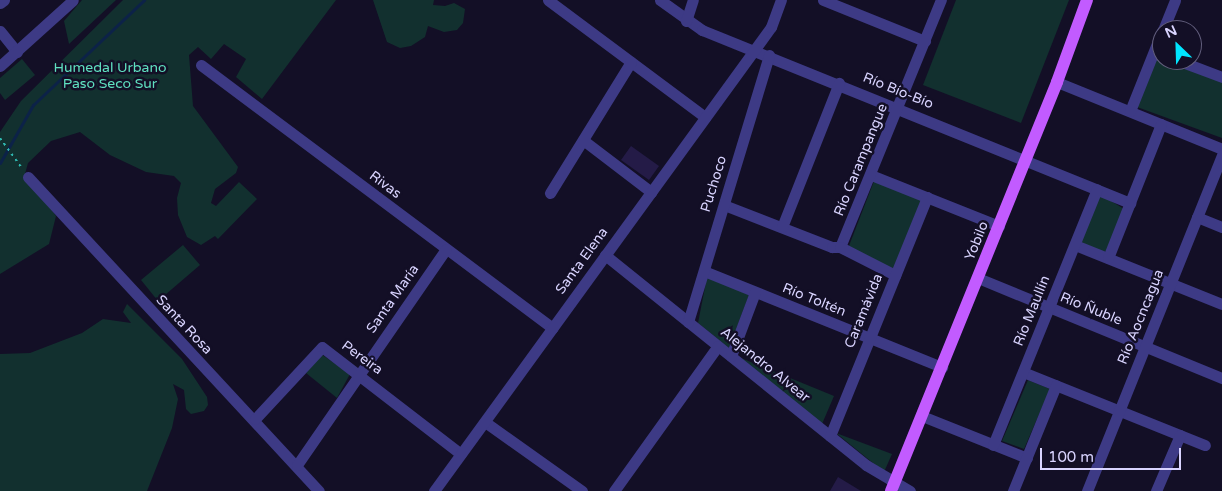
<!DOCTYPE html>
<meta charset="utf-8">
<style>
body{margin:0}
#map{position:relative;width:1222px;height:491px;overflow:hidden;background:#130f26;font-family:"Varela Round",sans-serif}
div>[style]{position:absolute}
.green>*{inset:0;background:#12302f}
.stream>*{height:3px;margin:-1.5px;padding:0 1.5px;transform-origin:1.5px;border-radius:1.5px;background:#0c2248}
.building>*{inset:0;background:#241b47}
.path>*{height:2px;margin-top:-1px;transform-origin:0;background:repeating-linear-gradient(90deg,#2fb8b0 0 2.5px,transparent 0 6.5px)}
.minor>*{height:11px;margin:-5.5px;padding:0 5.5px;transform-origin:5.5px;border-radius:5.5px;background:#3d3a85}
.major>*{height:12px;margin:-6px;padding:0 6px;transform-origin:6px;border-radius:6px;background:#c25bff}
span{translate:-50% -50%;white-space:nowrap;text-align:center;line-height:1.15;-webkit-text-stroke:5px #130f26;paint-order:stroke}
.park-label{font-size:14px;color:#5fe0c0}
.street-label{font-size:14px;color:#d9d4ff}
.north{position:absolute;left:1152px;top:20px;width:50px;height:50px;box-sizing:border-box;background:#130f26;border:1px solid #625e7d;border-radius:50%;rotate:336deg;font-size:14px;font-weight:700;line-height:20px;text-align:center;color:#d9d4ff}
.north::after{content:'';display:block;margin:auto;width:18px;height:22px;background:#00e5ff;clip-path:polygon(50% 0,100% 100%,50% 72%,0 100%)}
.scale{position:absolute;left:1040px;top:448px;width:141px;height:22px;box-sizing:border-box;border:2px solid #d9d4ff;border-top:0;padding-left:6px;font-size:15px;line-height:18px;white-space:nowrap;color:#d9d4ff;-webkit-text-stroke:4px #130f26;paint-order:stroke}
</style>
<div id="map">
<div class="green">
<div style="clip-path:polygon(82px 0,116px 0,69px 44px,64px 21px)"></div>
<div style="clip-path:polygon(123px 0,336px 0,262px 99px,236px 77px,246px 59px,224px 44px,211px 59px,198px 47px,189px 55px,193px 106px,238px 167px,236px 173px,215px 189px,211px 203px,216px 206px,239px 182px,257px 199px,218px 239px,215px 236px,201px 245px,187px 237px,178px 215px,177px 198px,181px 183px,174px 176px,146px 172px,110px 155px,80px 132px,51px 141px,28px 163px,25px 174px,56px 216px,49px 244px,0 274px,0 132px,21px 101px)"></div>
<div style="clip-path:polygon(373px 0,434px 0,433px 5px,445px 6px,454px 3px,465px 9px,463px 23px,457px 30px,444px 32px,428px 26px,425px 37px,411px 46px,400px 48px,387px 42px)"></div>
<div style="clip-path:polygon(956px 0,1069px 0,1021px 123px,923px 85px)"></div>
<div style="clip-path:polygon(1162px 58px,1222px 82px,1222px 138px,1137px 107px,1156px 60px)"></div>
<div style="clip-path:polygon(22px 59px,35px 75px,5px 100px,0 93px,0 78px)"></div>
<div style="clip-path:polygon(874px 181px,923px 200px,894px 271px,847px 251px)"></div>
<div style="clip-path:polygon(1103px 196px,1124px 209px,1108px 250px,1103px 253px,1082px 244px,1081px 240px,1097px 198px)"></div>
<div style="clip-path:polygon(183px 245px,200px 265px,158px 301px,141px 280px)"></div>
<div style="clip-path:polygon(707px 277px,749px 295px,729px 348px,698px 323px)"></div>
<div style="clip-path:polygon(127px 304px,182px 359px,207px 397px,208px 405px,204px 411px,191px 414px,186px 409px,184px 390px,173px 384px,178px 399px,172px 428px,147px 491px,0 491px,0 354px,30px 353px,82px 333px,103px 319px,131px 323px,123px 312px)"></div>
<div style="clip-path:polygon(321px 354px,350px 374px,337px 398px,306px 373px)"></div>
<div style="clip-path:polygon(741px 358px,834px 396px,822px 424px)"></div>
<div style="clip-path:polygon(1028px 380px,1050px 389px,1024px 449px,1002px 441px)"></div>
<div style="clip-path:polygon(836px 433px,892px 454px,884px 472px)"></div>
</div>
<div class="stream">
<div style="left:0;top:163px;width:67px;rotate:-60.4deg"></div>
<div style="left:33px;top:105px;width:153px;rotate:-43.4deg"></div>
</div>
<div class="building">
<div style="clip-path:polygon(631px 146px,659px 166px,649px 180px,621px 160px)"></div>
<div style="clip-path:polygon(838px 477px,861px 491px,830px 491px)"></div>
</div>
<div class="path">
<div style="left:0;top:138px;width:37px;rotate:54deg"></div>
</div>
<div class="minor">
<div style="left:548px;top:0;width:196px;rotate:36.7deg"></div>
<div style="left:660px;top:0;width:52px;rotate:35.5deg"></div>
<div style="left:702px;top:30px;width:462px;rotate:22deg"></div>
<div style="left:823px;top:0;width:110px;rotate:21.9deg"></div>
<div style="left:0;top:3px;width:5px;rotate:-37deg"></div>
<div style="left:686px;top:21px;width:22px;rotate:-72deg"></div>
<div style="left:1163px;top:30px;width:32px;rotate:-68deg"></div>
<div style="left:0;top:31px;width:27px;rotate:51deg"></div>
<div style="left:1177px;top:60px;width:48px;rotate:20.7deg"></div>
<div style="left:201px;top:65px;width:439px;rotate:36.8deg"></div>
<div style="left:0;top:66px;width:98px;rotate:-42.1deg"></div>
<div style="left:1057px;top:82px;width:178px;rotate:22.1deg"></div>
<div style="left:1130px;top:111px;width:86px;rotate:-68.2deg"></div>
<div style="left:583px;top:140px;width:86px;rotate:37.4deg"></div>
<div style="left:871px;top:175px;width:138px;rotate:21.7deg"></div>
<div style="left:28px;top:177px;width:428px;rotate:47.2deg"></div>
<div style="left:550px;top:193px;width:154px;rotate:-58.3deg"></div>
<div style="left:724px;top:205px;width:116px;rotate:21.3deg"></div>
<div style="left:832px;top:247px;width:8px"></div>
<div style="left:1197px;top:217px;width:27px;rotate:22deg"></div>
<div style="left:782px;top:227px;width:155px;rotate:-68.4deg"></div>
<div style="left:1075px;top:245px;width:158px;rotate:21.9deg"></div>
<div style="left:840px;top:247px;width:267px;rotate:-67.8deg"></div>
<div style="left:840px;top:247px;width:62px;rotate:27deg"></div>
<div style="left:605px;top:255px;width:335px;rotate:38.8deg"></div>
<div style="left:866px;top:465px;width:51px;rotate:30.6deg"></div>
<div style="left:1108px;top:258px;width:144px;rotate:-68.4deg"></div>
<div style="left:704px;top:271px;width:257px;rotate:22deg"></div>
<div style="left:978px;top:278px;width:264px;rotate:22.3deg"></div>
<div style="left:688px;top:322px;width:279px;rotate:-73.1deg"></div>
<div style="left:731px;top:356px;width:68px;rotate:-69.4deg"></div>
<div style="left:1023px;top:372px;width:196px;rotate:21.9deg"></div>
<div style="left:922px;top:416px;width:113px;rotate:21.8deg"></div>
<div style="left:255px;top:419px;width:98px;rotate:-47.1deg"></div>
<div style="left:322px;top:347px;width:175px;rotate:37.6deg"></div>
<div style="left:485px;top:422px;width:119px;rotate:35.4deg"></div>
<div style="left:830px;top:436px;width:258px;rotate:-67.9deg"></div>
<div style="left:993px;top:445px;width:276px;rotate:-67.9deg"></div>
<div style="left:297px;top:465px;width:262px;rotate:-55.4deg"></div>
<div style="left:434px;top:491px;width:573px;rotate:-54.01deg"></div>
<div style="left:771px;top:27px;width:29px;rotate:-70deg"></div>
<div style="left:614px;top:491px;width:178px;rotate:-54.4deg"></div>
<div style="left:1013px;top:491px;width:114px;rotate:-67.9deg"></div>
<div style="left:1087px;top:491px;width:362px;rotate:-68.1deg"></div>
<div style="left:1156px;top:491px;width:61px;rotate:-66.8deg"></div>
</div>
<div class="major">
<div style="left:891px;top:491px;width:441px;rotate:-67.9deg"></div>
<div style="left:1057px;top:82px;width:87px;rotate:-69.9deg"></div>
</div>
<div class="park-label">
<span style="left:110px;top:76px">Humedal Urbano<br>Paso Seco Sur</span>
</div>
<div class="street-label">
<span style="left:898px;top:91px;rotate:22deg">Río Bío-Bío</span>
<span style="left:861px;top:160px;rotate:-68deg">Río Carampangue</span>
<span style="left:714px;top:184px;rotate:-73deg">Puchoco</span>
<span style="left:385px;top:185px;rotate:37deg">Rivas</span>
<span style="left:977px;top:241px;rotate:-68deg">Yobilo</span>
<span style="left:582px;top:261px;rotate:-54deg">Santa Elena</span>
<span style="left:393px;top:299px;rotate:-55deg">Santa María</span>
<span style="left:814px;top:300px;rotate:22deg">Río Toltén</span>
<span style="left:1091px;top:309px;rotate:22deg">Río Ñuble</span>
<span style="left:864px;top:311px;rotate:-68deg">Caramávida</span>
<span style="left:1032px;top:311px;rotate:-68deg">Río Maullín</span>
<span style="left:1141px;top:317px;rotate:-68deg">Río Aocncagua</span>
<span style="left:184px;top:325px;rotate:47deg">Santa Rosa</span>
<span style="left:362px;top:358px;rotate:36deg">Pereira</span>
<span style="left:765px;top:365px;rotate:39deg">Alejandro Alvear</span>
</div>
<div class="north">N</div>
<div class="scale">100 m</div>
</div>
